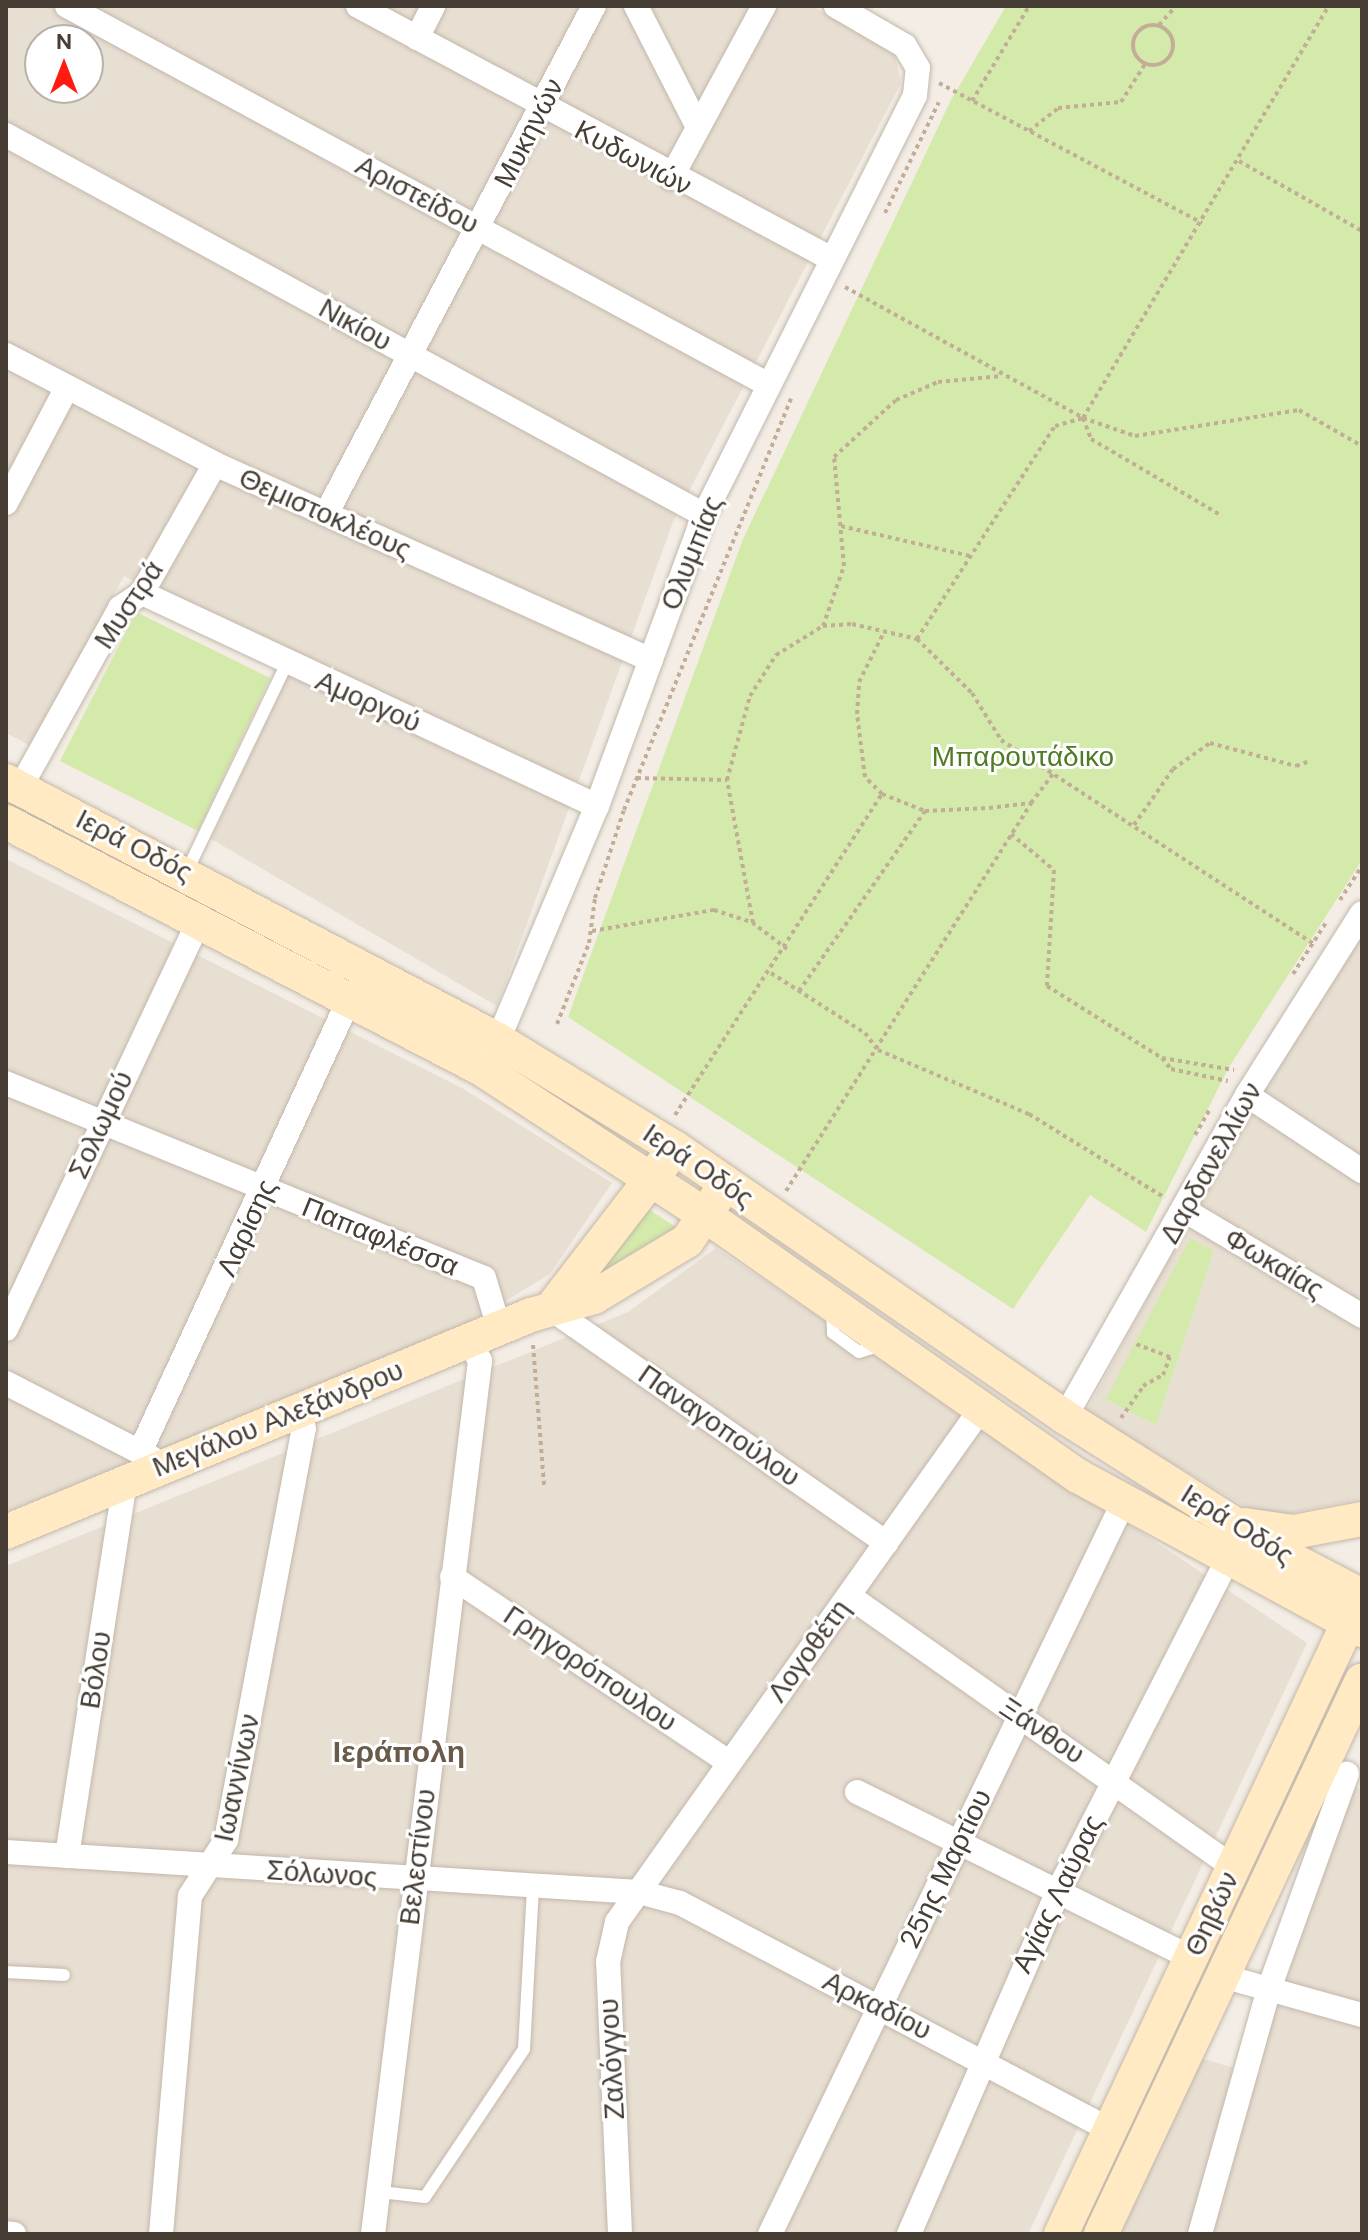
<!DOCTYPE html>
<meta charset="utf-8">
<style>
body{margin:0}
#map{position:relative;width:1368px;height:2240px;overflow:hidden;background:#f3ede5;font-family:"DM Sans",sans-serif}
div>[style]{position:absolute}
.residential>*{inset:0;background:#e8dfd3}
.green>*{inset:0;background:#d4eaab}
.path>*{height:4px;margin-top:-2px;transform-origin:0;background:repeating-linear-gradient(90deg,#c2ae97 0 4px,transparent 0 8px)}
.path>.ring{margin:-2px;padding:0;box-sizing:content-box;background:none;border:4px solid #c2ae97;border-radius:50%}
.roads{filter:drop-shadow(0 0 2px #c2b7aa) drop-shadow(0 0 2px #c2b7aa)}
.lane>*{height:12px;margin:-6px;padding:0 6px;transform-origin:6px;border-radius:6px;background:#fff}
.street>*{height:24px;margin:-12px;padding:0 12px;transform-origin:12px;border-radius:12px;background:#fff}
.secondary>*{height:34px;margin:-17px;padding:0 17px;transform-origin:17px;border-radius:17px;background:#ffeac3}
span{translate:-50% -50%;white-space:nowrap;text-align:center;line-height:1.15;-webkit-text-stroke:6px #fff;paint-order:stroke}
.street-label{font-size:28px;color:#463d34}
.park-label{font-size:28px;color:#4e7b24}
.neighbourhood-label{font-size:30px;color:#695a4b;font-weight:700}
.frame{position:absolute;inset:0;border:8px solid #463d34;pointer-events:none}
.north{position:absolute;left:24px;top:24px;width:80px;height:80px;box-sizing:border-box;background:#fff;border:2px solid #b5b1ae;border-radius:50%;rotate:0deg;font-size:22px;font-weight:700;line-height:32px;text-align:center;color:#463d34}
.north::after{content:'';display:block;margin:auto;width:28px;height:36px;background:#ff1b10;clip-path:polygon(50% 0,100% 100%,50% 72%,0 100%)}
</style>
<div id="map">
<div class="residential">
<div style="clip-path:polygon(evenodd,6px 6px,813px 6px,895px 55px,901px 83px,673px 522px,497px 1006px,211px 839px,296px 658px,124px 576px,33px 747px,6px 733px,6px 6px,40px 40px,88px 40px,88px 88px,40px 88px,40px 40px)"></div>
<div style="clip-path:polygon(6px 859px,462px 1088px,612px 1183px,550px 1274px,459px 1329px,6px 1512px)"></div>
<div style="clip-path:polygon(1362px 930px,1362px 1499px,1265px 1518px,1086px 1412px,1262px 1088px)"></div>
<div style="clip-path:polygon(716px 1248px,1307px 1643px,1028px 2234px,6px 2234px,6px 1566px,628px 1312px)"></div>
<div style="clip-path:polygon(1353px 1787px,1362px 1789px,1362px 2234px,1118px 2234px,1200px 2058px,1259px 2075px,1281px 1976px)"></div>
</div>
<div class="green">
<div style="clip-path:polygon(1006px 6px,1362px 6px,1362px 860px,1229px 1067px,1146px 1232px,1090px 1195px,1013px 1309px,568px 1017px,743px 539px,951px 100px)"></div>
<div style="clip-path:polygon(136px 612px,270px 678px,198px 831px,60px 761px)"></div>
<div style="clip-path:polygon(645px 1207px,676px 1227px,588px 1280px)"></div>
<div style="clip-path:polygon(1190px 1238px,1214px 1251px,1156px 1425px,1106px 1399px)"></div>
</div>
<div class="path">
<div class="ring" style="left:1133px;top:25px;width:36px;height:36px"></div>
<div style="left:1159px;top:25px;width:25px;rotate:-48deg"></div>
<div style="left:939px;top:83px;width:298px;rotate:28deg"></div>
<div style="left:972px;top:101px;width:111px;rotate:-59deg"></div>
<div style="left:1029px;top:131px;width:37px;rotate:-38deg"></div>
<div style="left:1058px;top:108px;width:63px;rotate:-5.4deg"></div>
<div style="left:1121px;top:102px;width:45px;rotate:-57.7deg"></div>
<div style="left:1239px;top:161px;width:142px;rotate:29.6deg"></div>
<div style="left:885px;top:213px;width:123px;rotate:-64.1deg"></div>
<div style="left:845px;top:287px;width:272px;rotate:28.8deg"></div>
<div style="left:1083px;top:418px;width:55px;rotate:19.1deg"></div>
<div style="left:1135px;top:436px;width:166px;rotate:-9deg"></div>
<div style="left:1299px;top:410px;width:73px;rotate:29.7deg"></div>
<div style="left:1083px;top:418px;width:22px;rotate:69deg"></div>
<div style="left:1091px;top:439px;width:152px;rotate:30.4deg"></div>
<div style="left:841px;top:526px;width:132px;rotate:13.1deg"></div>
<div style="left:823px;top:626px;width:64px;rotate:-70.7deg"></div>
<div style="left:844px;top:566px;width:109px;rotate:-95.2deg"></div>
<div style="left:834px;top:457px;width:84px;rotate:-42.6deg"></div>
<div style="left:896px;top:400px;width:46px;rotate:-23.2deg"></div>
<div style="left:938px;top:382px;width:64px;rotate:-5.4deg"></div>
<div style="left:917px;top:639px;width:254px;rotate:-57.1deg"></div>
<div style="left:1055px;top:426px;width:29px;rotate:-16deg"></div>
<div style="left:1083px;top:418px;width:480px;rotate:-59.2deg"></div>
<div style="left:637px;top:778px;width:90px;rotate:1.3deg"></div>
<div style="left:882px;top:794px;width:24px;rotate:-135deg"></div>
<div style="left:865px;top:777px;width:64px;rotate:-97.2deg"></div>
<div style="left:857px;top:714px;width:32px;rotate:-86deg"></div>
<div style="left:859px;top:682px;width:54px;rotate:-63.4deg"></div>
<div style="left:1134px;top:825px;width:68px;rotate:-55.1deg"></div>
<div style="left:1173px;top:769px;width:45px;rotate:-35.1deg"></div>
<div style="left:1210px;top:743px;width:89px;rotate:15deg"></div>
<div style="left:1296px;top:766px;width:15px;rotate:-20deg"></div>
<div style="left:1011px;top:834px;width:56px;rotate:39.9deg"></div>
<div style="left:1054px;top:870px;width:116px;rotate:93.5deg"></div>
<div style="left:1047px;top:986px;width:136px;rotate:32.1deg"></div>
<div style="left:1162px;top:1058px;width:73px;rotate:9.5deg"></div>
<div style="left:1340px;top:900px;width:40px;rotate:-57.1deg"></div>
<div style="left:592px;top:931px;width:124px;rotate:-9.8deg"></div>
<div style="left:714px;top:910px;width:40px;rotate:18deg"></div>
<div style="left:787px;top:949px;width:43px;rotate:-142.6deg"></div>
<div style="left:753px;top:923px;width:145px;rotate:-100.3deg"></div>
<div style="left:727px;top:780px;width:87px;rotate:-74.7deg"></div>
<div style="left:750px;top:696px;width:49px;rotate:-57.6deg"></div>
<div style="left:776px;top:655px;width:55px;rotate:-31.7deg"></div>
<div style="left:823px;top:626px;width:29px;rotate:-4deg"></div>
<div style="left:852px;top:624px;width:67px;rotate:13deg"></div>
<div style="left:917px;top:639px;width:77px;rotate:44.5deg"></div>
<div style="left:972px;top:693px;width:55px;rotate:58.3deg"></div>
<div style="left:1001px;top:740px;width:376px;rotate:33.1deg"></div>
<div style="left:771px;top:973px;width:112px;rotate:32.6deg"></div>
<div style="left:865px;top:1033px;width:21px;rotate:53deg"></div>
<div style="left:878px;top:1050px;width:164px;rotate:23deg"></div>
<div style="left:1029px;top:1114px;width:160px;rotate:31.7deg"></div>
<div style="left:1293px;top:974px;width:63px;rotate:-57.3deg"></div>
<div style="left:799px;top:991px;width:220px;rotate:-55deg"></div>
<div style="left:557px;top:1024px;width:87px;rotate:-68.4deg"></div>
<div style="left:589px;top:943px;width:45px;rotate:-82.4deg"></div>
<div style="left:595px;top:898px;width:93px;rotate:-71.8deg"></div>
<div style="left:624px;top:810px;width:444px;rotate:-67.9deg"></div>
<div style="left:1162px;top:1058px;width:14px;rotate:51deg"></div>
<div style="left:1171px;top:1069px;width:58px;rotate:11.9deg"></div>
<div style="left:675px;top:1115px;width:382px;rotate:-57.2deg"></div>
<div style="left:882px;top:794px;width:46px;rotate:21.6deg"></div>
<div style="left:925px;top:811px;width:64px;rotate:-2.7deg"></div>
<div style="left:989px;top:808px;width:42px;rotate:-6.8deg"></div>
<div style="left:1031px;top:803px;width:39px;rotate:-53deg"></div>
<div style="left:1195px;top:1135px;width:28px;rotate:-60deg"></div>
<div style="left:786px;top:1191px;width:459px;rotate:-57.7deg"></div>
<div style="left:533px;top:1345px;width:141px;rotate:85.5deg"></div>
<div style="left:1121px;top:1418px;width:39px;rotate:-55deg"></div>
<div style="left:1143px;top:1386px;width:23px;rotate:-29deg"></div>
<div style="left:1163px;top:1375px;width:19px;rotate:-69deg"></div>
<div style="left:1170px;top:1357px;width:39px;rotate:-159deg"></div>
</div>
<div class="roads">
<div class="lane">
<div style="left:186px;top:873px;width:231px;rotate:-64.3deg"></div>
<div style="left:832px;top:1311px;width:22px;rotate:87deg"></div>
<div style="left:833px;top:1333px;width:32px;rotate:36deg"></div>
<div style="left:859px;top:1352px;width:24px;rotate:-17deg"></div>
<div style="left:6px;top:1972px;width:58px;rotate:3deg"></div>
<div style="left:380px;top:2192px;width:45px;rotate:6.3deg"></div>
<div style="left:425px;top:2197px;width:178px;rotate:-56.2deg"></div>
<div style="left:524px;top:2049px;width:159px;rotate:-86.8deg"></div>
</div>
<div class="street">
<div style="left:67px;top:6px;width:796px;rotate:28.37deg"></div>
<div style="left:358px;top:6px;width:533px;rotate:28.1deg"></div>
<div style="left:636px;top:6px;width:134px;rotate:62.9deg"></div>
<div style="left:417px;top:38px;width:36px;rotate:-63deg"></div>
<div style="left:6px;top:135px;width:795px;rotate:28.56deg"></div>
<div style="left:671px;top:178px;width:196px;rotate:-61.6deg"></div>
<div style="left:6px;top:355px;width:236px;rotate:27.5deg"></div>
<div style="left:215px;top:464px;width:478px;rotate:24.2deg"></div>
<div style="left:6px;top:503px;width:129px;rotate:-62.2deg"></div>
<div style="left:326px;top:514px;width:574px;rotate:-62.19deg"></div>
<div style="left:142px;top:593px;width:502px;rotate:25.09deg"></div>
<div style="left:20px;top:788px;width:206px;rotate:-60.9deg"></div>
<div style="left:120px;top:608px;width:27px;rotate:-34deg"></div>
<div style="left:142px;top:593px;width:148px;rotate:-60.5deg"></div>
<div style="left:498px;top:1040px;width:254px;rotate:-67.1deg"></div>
<div style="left:597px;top:806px;width:310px;rotate:-69.8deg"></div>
<div style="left:704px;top:515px;width:470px;rotate:-63.3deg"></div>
<div style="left:915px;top:95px;width:27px;rotate:-84deg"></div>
<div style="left:918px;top:68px;width:26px;rotate:-121deg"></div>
<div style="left:905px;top:46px;width:80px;rotate:-149.9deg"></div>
<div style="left:6px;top:1083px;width:516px;rotate:22.19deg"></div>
<div style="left:484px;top:1278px;width:52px;rotate:73.3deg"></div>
<div style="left:1247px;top:1095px;width:138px;rotate:33.5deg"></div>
<div style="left:1186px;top:1211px;width:205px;rotate:30.8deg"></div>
<div style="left:551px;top:1309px;width:409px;rotate:34.9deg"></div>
<div style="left:6px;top:1329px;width:449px;rotate:-64.7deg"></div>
<div style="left:6px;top:1383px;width:165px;rotate:27.3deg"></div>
<div style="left:1065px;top:1417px;width:370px;rotate:-60.5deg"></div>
<div style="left:1247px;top:1095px;width:215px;rotate:-57.7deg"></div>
<div style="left:140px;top:1452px;width:497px;rotate:-65.2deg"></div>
<div style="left:452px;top:1577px;width:331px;rotate:33.8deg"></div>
<div style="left:849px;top:1596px;width:471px;rotate:35.2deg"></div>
<div style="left:857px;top:1792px;width:373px;rotate:26.4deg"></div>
<div style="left:6px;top:1852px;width:634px;rotate:3.62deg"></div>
<div style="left:639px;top:1892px;width:42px;rotate:15deg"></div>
<div style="left:680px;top:1903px;width:486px;rotate:27.8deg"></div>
<div style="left:67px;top:1856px;width:377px;rotate:-81.2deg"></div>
<div style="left:1222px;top:1976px;width:145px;rotate:15.6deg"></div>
<div style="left:6px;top:2233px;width:8px;rotate:7deg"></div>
<div style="left:161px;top:2234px;width:339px;rotate:-85.1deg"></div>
<div style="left:190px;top:1896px;width:67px;rotate:-57.3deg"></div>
<div style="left:226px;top:1840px;width:418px;rotate:-79.3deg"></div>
<div style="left:304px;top:1429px;width:19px;rotate:-102deg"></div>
<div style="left:373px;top:2234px;width:880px;rotate:-83.01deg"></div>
<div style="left:480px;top:1361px;width:24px;rotate:-118deg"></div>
<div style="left:620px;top:2234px;width:272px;rotate:-92.5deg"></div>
<div style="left:608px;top:1962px;width:41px;rotate:-77.3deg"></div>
<div style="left:617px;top:1922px;width:628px;rotate:-54.66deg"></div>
<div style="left:770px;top:2234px;width:812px;rotate:-64.22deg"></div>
<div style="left:909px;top:2234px;width:374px;rotate:-66.5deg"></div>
<div style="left:1058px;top:1891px;width:369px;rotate:-62.9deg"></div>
<div style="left:1200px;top:2234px;width:255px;rotate:-74.3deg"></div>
<div style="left:1269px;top:1989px;width:229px;rotate:-70.1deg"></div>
</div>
<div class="secondary">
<div style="left:6px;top:781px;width:556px;rotate:27.76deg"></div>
<div style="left:498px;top:1040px;width:207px;rotate:31.4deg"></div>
<div style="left:675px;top:1148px;width:474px;rotate:34.6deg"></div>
<div style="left:1065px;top:1417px;width:258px;rotate:32.3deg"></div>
<div style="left:1283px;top:1555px;width:89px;rotate:27.4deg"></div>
<div style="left:6px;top:822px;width:536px;rotate:27.43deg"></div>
<div style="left:482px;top:1069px;width:267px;rotate:33.2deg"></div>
<div style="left:705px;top:1215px;width:455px;rotate:35deg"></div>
<div style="left:1078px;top:1476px;width:323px;rotate:28.5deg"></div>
<div style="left:551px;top:1309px;width:187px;rotate:-52.4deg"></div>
<div style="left:1245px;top:1525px;width:49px;rotate:8.3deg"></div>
<div style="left:1293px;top:1532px;width:70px;rotate:-10.7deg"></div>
<div style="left:6px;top:1532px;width:568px;rotate:-22.46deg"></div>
<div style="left:531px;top:1315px;width:66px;rotate:-15.9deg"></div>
<div style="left:594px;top:1297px;width:109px;rotate:-31.1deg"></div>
<div style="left:687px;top:1241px;width:53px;rotate:-55.7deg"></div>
<div style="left:1061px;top:2234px;width:698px;rotate:-64.83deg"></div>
<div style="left:1101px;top:2234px;width:612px;rotate:-64.77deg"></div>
</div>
</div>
<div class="street-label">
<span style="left:529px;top:133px;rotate:-63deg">Μυκηνών</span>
<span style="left:633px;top:158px;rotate:28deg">Κυδωνιών</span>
<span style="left:417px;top:195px;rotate:28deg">Αριστείδου</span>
<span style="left:355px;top:325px;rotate:29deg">Νικίου</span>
<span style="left:325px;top:514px;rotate:24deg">Θεμιστοκλέους</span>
<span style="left:692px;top:553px;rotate:-68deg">Ολυμπίας</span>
<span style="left:129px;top:605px;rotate:-56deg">Μυστρά</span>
<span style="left:368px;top:702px;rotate:24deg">Αμοργού</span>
<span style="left:134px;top:846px;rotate:27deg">Ιερά Οδός</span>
<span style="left:101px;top:1125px;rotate:-65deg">Σολωμού</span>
<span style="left:1211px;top:1163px;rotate:-61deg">Δαρδανελλίων</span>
<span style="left:698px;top:1166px;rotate:34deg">Ιερά Οδός</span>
<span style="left:247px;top:1228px;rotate:-65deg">Λαρίσης</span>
<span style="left:380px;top:1237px;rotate:22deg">Παπαφλέσσα</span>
<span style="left:1274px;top:1264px;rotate:31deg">Φωκαίας</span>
<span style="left:278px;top:1419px;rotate:-22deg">Μεγάλου Αλεξάνδρου</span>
<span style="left:719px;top:1426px;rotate:35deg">Παναγοπούλου</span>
<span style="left:1237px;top:1525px;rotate:32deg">Ιερά Οδός</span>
<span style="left:809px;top:1651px;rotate:-54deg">Λογοθέτη</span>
<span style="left:590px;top:1669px;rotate:34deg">Γρηγορόπουλου</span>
<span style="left:96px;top:1670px;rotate:-81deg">Βόλου</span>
<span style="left:1042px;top:1731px;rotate:34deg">Ξάνθου</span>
<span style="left:237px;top:1778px;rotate:-78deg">Ιωαννίνων</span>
<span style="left:418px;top:1857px;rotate:-83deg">Βελεστίνου</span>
<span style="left:946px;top:1869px;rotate:-64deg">25ης Μαρτίου</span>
<span style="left:322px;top:1874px;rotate:4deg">Σόλωνος</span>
<span style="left:1058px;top:1894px;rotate:-64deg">Αγίας Λαύρας</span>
<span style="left:1212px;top:1914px;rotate:-65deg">Θηβών</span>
<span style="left:877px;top:2006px;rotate:27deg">Αρκαδίου</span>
<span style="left:612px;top:2059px;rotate:-93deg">Ζαλόγγου</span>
</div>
<div class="park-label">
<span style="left:1023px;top:757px">Μπαρουτάδικο</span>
</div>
<div class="neighbourhood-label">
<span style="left:399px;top:1752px">Ιεράπολη</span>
</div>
<div class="frame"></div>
<div class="north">N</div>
</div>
